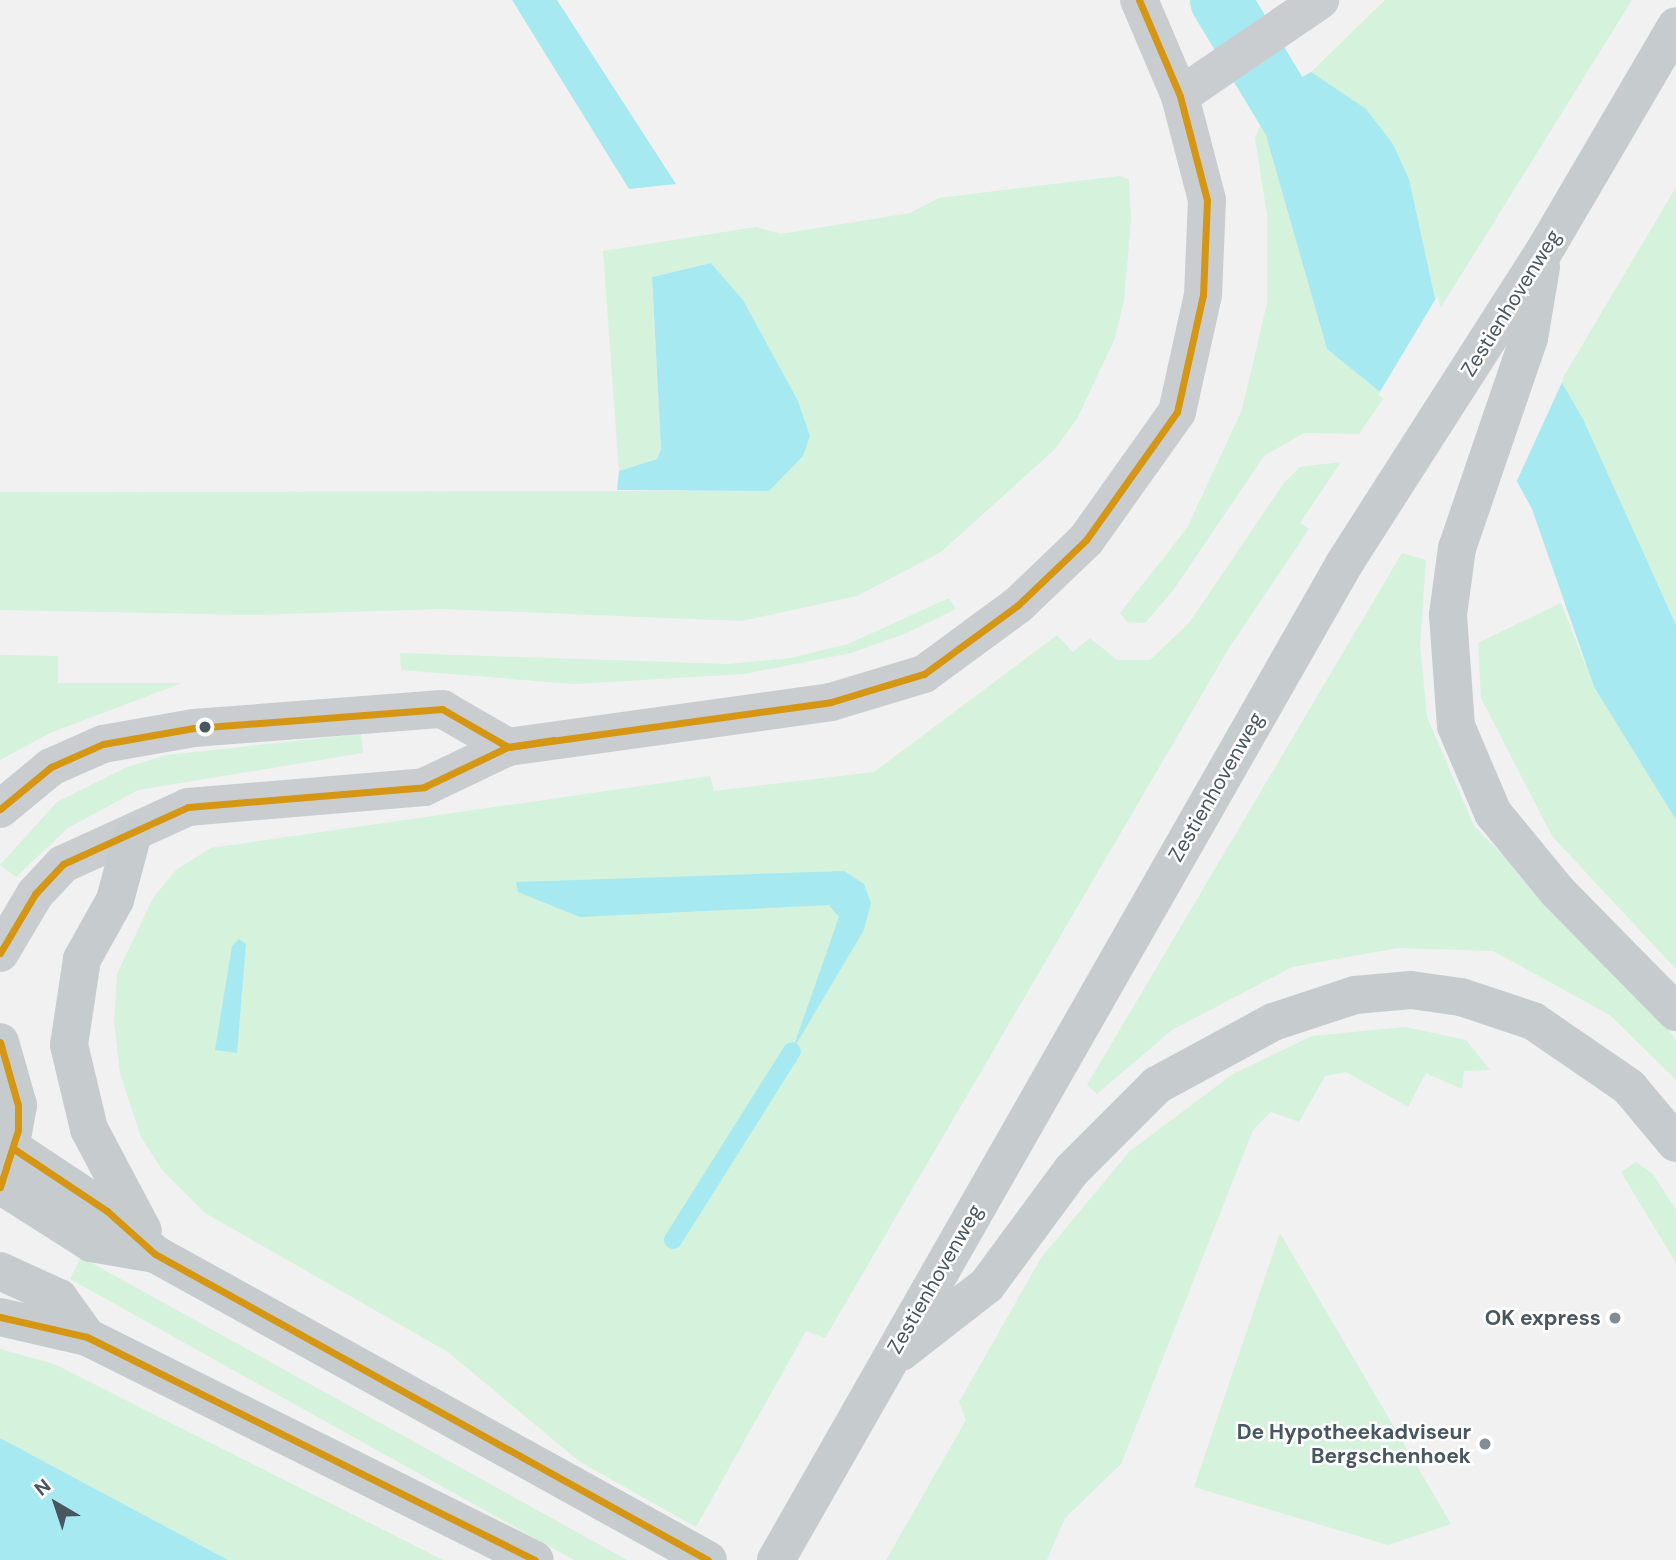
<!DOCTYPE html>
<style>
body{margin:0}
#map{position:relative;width:1676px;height:1560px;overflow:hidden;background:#f1f1f1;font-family:"DM Sans",sans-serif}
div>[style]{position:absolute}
.green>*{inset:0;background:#d4f2dc}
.water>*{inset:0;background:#a7e9f1}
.pier>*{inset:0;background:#f1f1f1}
.stream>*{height:18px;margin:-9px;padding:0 9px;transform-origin:9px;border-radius:9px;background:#a7e9f1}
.canal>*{height:61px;margin:-30.5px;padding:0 30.5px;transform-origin:30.5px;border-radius:30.5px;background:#a7e9f1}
.minor>*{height:38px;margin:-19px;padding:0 19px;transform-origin:19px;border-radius:19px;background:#cacdd0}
.major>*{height:38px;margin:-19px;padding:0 19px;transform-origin:19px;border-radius:19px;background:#c6ccce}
.bus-1>*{height:7px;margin:-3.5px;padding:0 3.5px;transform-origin:3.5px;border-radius:3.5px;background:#d49613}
.dots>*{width:19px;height:19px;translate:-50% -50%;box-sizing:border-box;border:4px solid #fff;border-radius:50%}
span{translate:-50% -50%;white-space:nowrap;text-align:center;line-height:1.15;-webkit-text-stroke:5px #fff;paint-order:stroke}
.street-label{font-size:21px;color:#47565f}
.poi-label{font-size:21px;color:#47565f;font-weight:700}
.right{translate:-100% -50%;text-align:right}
.north{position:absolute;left:21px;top:1469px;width:70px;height:70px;-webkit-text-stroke:5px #fff;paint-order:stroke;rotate:321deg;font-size:19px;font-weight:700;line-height:28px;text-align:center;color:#47565f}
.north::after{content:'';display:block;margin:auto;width:24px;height:32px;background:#47565f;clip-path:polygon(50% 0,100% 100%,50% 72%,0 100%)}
</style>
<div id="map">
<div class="green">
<div style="clip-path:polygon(1385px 0,1632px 0,1438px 312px,1409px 179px,1393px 144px,1311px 72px)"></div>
<div style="clip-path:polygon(1283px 88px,1287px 95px,1267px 139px,1327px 349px,1385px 396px,1359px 434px,1304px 433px,1264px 456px,1172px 592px,1145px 623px,1127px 622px,1120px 613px,1187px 528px,1242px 410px,1267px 303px,1267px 215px,1255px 138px,1270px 99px)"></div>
<div style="clip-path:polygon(1119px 176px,1129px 179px,1131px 221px,1124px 300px,1115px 338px,1078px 417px,1055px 449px,941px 552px,857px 596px,741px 621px,443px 609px,250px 615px,0 610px,0 492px,769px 491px,810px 436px,743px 300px,711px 263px,652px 277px,661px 449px,657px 459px,619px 471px,603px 251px,756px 227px,781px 234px,910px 213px,939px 198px)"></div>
<div style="clip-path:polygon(1676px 187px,1676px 624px,1561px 381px)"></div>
<div style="clip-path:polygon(1341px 462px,1300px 523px,1309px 529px,1229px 648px,825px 1338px,806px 1331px,696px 1527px,580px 1462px,448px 1352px,205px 1213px,163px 1171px,141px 1137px,120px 1073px,114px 1021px,117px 974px,153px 898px,177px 869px,211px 848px,710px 776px,714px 791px,874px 772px,1057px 635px,1073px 652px,1090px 638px,1117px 660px,1150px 660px,1189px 623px,1284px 483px,1300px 467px)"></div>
<div style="clip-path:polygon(1402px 553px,1426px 560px,1420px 644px,1427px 717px,1474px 826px,1645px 997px,1676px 1040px,1676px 1080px,1610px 1015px,1493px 951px,1398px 948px,1292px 967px,1172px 1030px,1097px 1094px,1087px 1085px)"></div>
<div style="clip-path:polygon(949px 598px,956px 609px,907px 633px,851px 653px,744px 674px,574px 684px,401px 670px,400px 653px,728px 664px,791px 658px,848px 644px)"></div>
<div style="clip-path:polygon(1561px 603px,1594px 687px,1676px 820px,1676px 969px,1552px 836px,1481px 698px,1478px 643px)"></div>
<div style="clip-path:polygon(0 655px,58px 656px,58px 683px,182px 683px,50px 733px,0 760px)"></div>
<div style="clip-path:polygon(361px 734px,363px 753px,138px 790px,68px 828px,16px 877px,0 865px,57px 802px,127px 767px,167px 755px)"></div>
<div style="clip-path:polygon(1405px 1027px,1466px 1040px,1490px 1070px,1464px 1071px,1462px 1089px,1426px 1073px,1408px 1107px,1346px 1072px,1325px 1076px,1299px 1122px,1271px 1112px,1253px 1130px,1121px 1464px,1065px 1518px,1047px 1560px,886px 1560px,966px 1420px,959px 1402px,1041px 1258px,1130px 1151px,1233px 1074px,1312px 1036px)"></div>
<div style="clip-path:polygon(1636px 1162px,1653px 1174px,1676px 1210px,1676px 1263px,1621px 1172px)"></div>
<div style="clip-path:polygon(1280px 1233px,1451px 1524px,1388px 1545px,1194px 1487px)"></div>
<div style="clip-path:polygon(81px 1257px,627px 1560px,574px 1560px,70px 1279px)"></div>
<div style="clip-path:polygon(0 1349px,54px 1364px,443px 1560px,228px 1560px,0 1438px)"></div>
</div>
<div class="water">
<div style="clip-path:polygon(512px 0,557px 0,676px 184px,629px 189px)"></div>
<div style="clip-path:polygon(1311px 72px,1366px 109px,1393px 144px,1409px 179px,1438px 312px,1561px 381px,1583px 419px,1676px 625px,1676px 820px,1594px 687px,1532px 509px,1510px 469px,1385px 396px,1327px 349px,1267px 139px,1287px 95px,1283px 88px)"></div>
<div style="clip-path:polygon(711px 263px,743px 300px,798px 401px,810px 436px,803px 456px,769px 491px,617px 490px,619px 471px,657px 459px,661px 449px,652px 277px)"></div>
<div style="clip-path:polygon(844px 871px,864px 884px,871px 903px,864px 930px,792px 1051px,839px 917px,829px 905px,580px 917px,518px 892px,516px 882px)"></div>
<div style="clip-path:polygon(239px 939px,246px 944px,237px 1053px,215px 1050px,232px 946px)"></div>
<div style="clip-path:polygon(0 1438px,58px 1469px,228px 1560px,0 1560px)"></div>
</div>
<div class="pier">
<div style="clip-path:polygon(1438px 295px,1441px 309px,1564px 378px,1515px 485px,1507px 471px,1378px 395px)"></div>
</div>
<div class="stream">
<div style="left:673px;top:1240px;width:223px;rotate:-57.8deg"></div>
</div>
<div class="canal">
<div style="left:1220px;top:0;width:205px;rotate:58.9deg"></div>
</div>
<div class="minor">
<div style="left:1180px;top:96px;width:170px;rotate:-34.4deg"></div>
<div style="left:0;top:809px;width:66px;rotate:-39.5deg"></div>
<div style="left:51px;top:767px;width:57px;rotate:-23.9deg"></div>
<div style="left:103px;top:744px;width:92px;rotate:-10deg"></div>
<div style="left:194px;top:728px;width:249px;rotate:-4.4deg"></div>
<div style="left:442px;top:709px;width:76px;rotate:29.9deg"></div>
<div style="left:0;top:953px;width:69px;rotate:-59.3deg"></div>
<div style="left:35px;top:894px;width:41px;rotate:-47deg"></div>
<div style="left:63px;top:864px;width:137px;rotate:-24.5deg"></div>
<div style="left:188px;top:807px;width:237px;rotate:-4.8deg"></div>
<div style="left:424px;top:787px;width:93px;rotate:-25.5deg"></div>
<div style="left:508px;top:747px;width:326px;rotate:-7.9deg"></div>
<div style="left:831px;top:702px;width:97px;rotate:-16.8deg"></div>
<div style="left:924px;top:674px;width:117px;rotate:-36.3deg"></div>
<div style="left:1018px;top:605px;width:94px;rotate:-43.7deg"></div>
<div style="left:1086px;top:540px;width:157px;rotate:-54.6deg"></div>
<div style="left:1177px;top:412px;width:120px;rotate:-77.5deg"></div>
<div style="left:1203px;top:295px;width:95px;rotate:-87.6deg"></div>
<div style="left:1207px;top:200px;width:107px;rotate:-104.6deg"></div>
<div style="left:1180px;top:96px;width:104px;rotate:-113.1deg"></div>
</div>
<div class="major">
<div style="left:1541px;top:267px;width:72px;rotate:99.6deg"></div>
<div style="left:1529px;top:338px;width:222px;rotate:108.9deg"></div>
<div style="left:1457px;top:548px;width:68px;rotate:97.7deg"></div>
<div style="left:1448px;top:615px;width:111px;rotate:85.9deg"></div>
<div style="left:1456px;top:726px;width:95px;rotate:67deg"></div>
<div style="left:1493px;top:813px;width:101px;rotate:50.6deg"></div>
<div style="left:1557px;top:891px;width:170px;rotate:45.5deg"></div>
<div style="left:132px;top:837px;width:65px;rotate:105.1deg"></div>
<div style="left:115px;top:900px;width:68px;rotate:119.2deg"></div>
<div style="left:82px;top:959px;width:87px;rotate:98.6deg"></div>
<div style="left:69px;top:1045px;width:86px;rotate:76.6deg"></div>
<div style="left:89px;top:1129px;width:115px;rotate:62.1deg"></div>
<div style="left:0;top:1042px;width:66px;rotate:74.1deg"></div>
<div style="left:18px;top:1105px;width:67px;rotate:100.3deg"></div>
<div style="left:14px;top:1149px;width:112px;rotate:33.7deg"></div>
<div style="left:107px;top:1211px;width:64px;rotate:41.9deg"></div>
<div style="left:155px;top:1254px;width:632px;rotate:28.96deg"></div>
<div style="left:0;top:1185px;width:108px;rotate:32.5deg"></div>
<div style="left:91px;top:1243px;width:65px;rotate:9.8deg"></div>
<div style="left:0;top:1271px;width:65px;rotate:24.6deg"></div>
<div style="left:59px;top:1298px;width:48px;rotate:54.3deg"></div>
<div style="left:0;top:1317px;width:89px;rotate:12.9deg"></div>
<div style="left:87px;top:1337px;width:500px;rotate:26.46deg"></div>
<div style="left:901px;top:1352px;width:109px;rotate:-37.9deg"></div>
<div style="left:987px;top:1285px;width:142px;rotate:-53.6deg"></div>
<div style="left:1071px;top:1171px;width:122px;rotate:-45deg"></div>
<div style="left:1157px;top:1085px;width:132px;rotate:-28.5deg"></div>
<div style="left:1273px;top:1022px;width:86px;rotate:-18.2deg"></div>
<div style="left:1355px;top:995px;width:56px;rotate:-5.1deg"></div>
<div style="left:1411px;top:990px;width:50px;rotate:8deg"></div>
<div style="left:1461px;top:997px;width:76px;rotate:18.4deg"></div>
<div style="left:1533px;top:1021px;width:116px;rotate:34.5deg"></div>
<div style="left:1629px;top:1087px;width:73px;rotate:50deg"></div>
<div style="left:776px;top:1560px;width:1147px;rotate:-60.3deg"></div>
<div style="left:1344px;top:564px;width:369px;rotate:-57.4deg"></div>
<div style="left:1543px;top:253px;width:263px;rotate:-59.6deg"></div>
</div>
<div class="bus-1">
<div style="left:0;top:809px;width:66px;rotate:-39.5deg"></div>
<div style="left:51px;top:767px;width:57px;rotate:-23.9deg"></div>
<div style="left:103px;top:744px;width:92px;rotate:-10deg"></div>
<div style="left:194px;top:728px;width:249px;rotate:-4.4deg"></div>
<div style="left:442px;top:709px;width:76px;rotate:29.9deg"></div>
<div style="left:508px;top:747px;width:46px;rotate:-8.8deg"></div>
<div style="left:0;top:953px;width:69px;rotate:-59.3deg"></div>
<div style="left:35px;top:894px;width:41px;rotate:-47deg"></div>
<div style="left:63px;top:864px;width:137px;rotate:-24.5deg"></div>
<div style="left:188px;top:807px;width:237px;rotate:-4.8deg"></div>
<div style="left:424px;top:787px;width:93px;rotate:-25.5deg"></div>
<div style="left:508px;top:747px;width:326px;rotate:-7.9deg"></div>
<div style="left:831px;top:702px;width:97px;rotate:-16.8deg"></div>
<div style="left:924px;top:674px;width:117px;rotate:-36.3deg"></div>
<div style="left:1018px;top:605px;width:94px;rotate:-43.7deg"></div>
<div style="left:1086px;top:540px;width:157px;rotate:-54.6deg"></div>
<div style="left:1177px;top:412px;width:120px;rotate:-77.5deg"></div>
<div style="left:1203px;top:295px;width:95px;rotate:-87.6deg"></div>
<div style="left:1207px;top:200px;width:107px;rotate:-104.6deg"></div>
<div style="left:1180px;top:96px;width:104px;rotate:-113.1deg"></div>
<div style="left:0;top:1042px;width:66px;rotate:74.1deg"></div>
<div style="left:18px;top:1105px;width:25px;rotate:90deg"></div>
<div style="left:18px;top:1130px;width:60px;rotate:107.5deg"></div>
<div style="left:14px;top:1149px;width:112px;rotate:33.7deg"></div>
<div style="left:107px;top:1211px;width:64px;rotate:41.9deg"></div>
<div style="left:155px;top:1254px;width:632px;rotate:28.96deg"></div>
<div style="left:0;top:1317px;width:89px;rotate:12.9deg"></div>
<div style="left:87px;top:1337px;width:500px;rotate:26.46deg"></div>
</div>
<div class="dots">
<div style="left:205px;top:727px;background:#47565f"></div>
<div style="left:1615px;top:1318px;background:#828c92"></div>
<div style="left:1485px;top:1444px;background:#828c92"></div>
</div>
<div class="street-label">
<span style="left:1511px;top:303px;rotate:-58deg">Zestienhovenweg</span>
<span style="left:1216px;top:787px;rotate:-60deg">Zestienhovenweg</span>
<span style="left:935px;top:1279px;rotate:-60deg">Zestienhovenweg</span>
</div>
<div class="poi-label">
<span class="right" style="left:1601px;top:1318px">OK express</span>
<span class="right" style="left:1471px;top:1444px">De Hypotheekadviseur<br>Bergschenhoek</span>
</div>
<div class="north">N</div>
</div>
